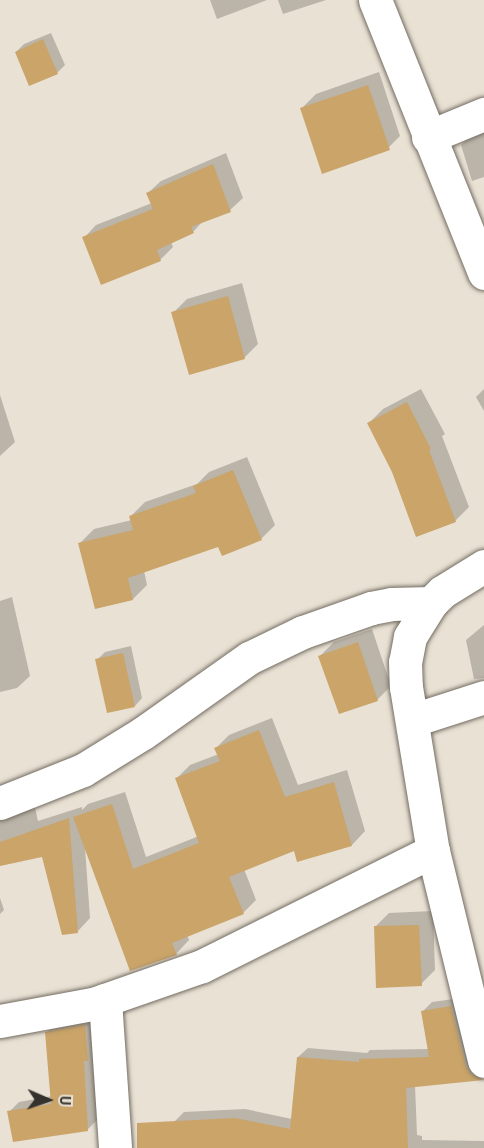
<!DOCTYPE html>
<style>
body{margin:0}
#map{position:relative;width:484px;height:1148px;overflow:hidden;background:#e9e1d4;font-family:"Archivo Narrow",sans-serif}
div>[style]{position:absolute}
.shadow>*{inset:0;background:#0003}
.building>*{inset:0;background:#caa469}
.roads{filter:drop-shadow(0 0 2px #736c61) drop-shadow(0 0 2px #736c61)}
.minor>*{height:33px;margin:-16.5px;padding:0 16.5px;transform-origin:16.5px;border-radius:16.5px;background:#fff}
span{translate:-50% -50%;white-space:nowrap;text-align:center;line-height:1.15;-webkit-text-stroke:4.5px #e9e1d4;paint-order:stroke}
.north{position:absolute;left:18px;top:1070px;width:60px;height:60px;-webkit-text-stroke:4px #e9e1d4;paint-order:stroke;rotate:92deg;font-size:16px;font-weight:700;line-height:24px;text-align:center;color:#35322d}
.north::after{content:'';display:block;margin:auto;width:21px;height:27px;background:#35322d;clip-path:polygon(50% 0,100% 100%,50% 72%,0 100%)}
</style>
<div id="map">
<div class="shadow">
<div style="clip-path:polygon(210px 0,267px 0,217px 19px)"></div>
<div style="clip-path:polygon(278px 0,326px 0,283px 14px)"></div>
<div style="clip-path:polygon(51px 33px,65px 65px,57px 73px,16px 52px,24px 44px)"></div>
<div style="clip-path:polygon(379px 72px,400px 136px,386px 150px,302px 108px,316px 94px)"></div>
<div style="clip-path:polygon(484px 128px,484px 177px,472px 181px,461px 145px,474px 132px)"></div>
<div style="clip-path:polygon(226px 153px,243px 198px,230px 210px,204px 220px,193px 232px,171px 242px,173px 247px,160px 260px,84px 238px,96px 225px,152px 203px,148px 193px,161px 181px)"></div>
<div style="clip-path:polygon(242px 283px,258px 344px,244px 358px,173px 313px,187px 299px)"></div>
<div style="clip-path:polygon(421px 389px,445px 434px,442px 436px,469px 507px,455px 521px,394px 471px,369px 423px,383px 409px)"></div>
<div style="clip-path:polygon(484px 389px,484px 411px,476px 397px)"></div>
<div style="clip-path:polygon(0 395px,15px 442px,0 456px)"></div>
<div style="clip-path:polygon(247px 457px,275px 525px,261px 539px,219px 545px,144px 571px,147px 585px,133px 599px,96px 608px,80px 543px,94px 529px,132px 520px,131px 516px,145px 502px,197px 484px,209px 472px)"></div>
<div style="clip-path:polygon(12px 597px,30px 676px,17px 688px,0 692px,0 601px)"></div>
<div style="clip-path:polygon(484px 625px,484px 678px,474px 679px,466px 640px)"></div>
<div style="clip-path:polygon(372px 629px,391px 686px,377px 700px,320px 656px,334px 642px)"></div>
<div style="clip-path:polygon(131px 646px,142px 698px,135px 706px,97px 660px,105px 652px)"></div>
<div style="clip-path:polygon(272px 718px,298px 785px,347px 770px,365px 831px,352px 845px,295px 849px,244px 869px,256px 900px,243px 913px,187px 935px,189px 940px,176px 954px,85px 848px,90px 918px,78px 931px,43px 855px,0 865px,0 805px,34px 803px,38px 821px,82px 807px,82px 810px,88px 804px,125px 792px,146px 857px,199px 836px,177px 778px,190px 765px,219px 754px,216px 748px,229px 735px)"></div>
<div style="clip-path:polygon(0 898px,4px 910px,0 914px)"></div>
<div style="clip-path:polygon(433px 911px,435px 970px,421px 984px,375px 927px,389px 913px)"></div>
<div style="clip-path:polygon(461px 998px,484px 1067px,484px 1078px,415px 1085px,417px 1135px,422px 1136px,422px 1140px,484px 1141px,484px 1148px,176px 1148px,174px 1122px,184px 1112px,245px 1109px,292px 1119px,298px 1057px,308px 1048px,367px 1053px,370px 1050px,429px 1049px,422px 1012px,432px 1002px)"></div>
<div style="clip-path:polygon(95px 1015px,98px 1119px,88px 1129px,9px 1112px,19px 1102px,52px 1096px,47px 1032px,57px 1022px)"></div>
</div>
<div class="building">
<div style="clip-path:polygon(43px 39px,58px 74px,29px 86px,15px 52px)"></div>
<div style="clip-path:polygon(368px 85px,390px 150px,322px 174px,300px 108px)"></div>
<div style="clip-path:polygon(213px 164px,231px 212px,191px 227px,194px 233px,157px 250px,161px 261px,101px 285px,82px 237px,153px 209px,146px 193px)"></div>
<div style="clip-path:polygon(228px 296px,245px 359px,189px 375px,171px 312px)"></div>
<div style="clip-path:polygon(407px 402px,431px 449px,429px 450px,456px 522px,416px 537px,392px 472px,367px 423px)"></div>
<div style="clip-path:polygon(233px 470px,262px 540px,222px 556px,218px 547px,128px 578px,133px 600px,95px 609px,78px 543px,133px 530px,129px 516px,196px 493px,193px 486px)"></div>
<div style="clip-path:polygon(358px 642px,378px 701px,339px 714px,318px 656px)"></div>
<div style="clip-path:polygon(123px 653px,135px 707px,107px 713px,95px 659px)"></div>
<div style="clip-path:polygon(259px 730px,285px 797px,334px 782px,352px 846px,297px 862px,294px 851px,229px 877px,244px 914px,172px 943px,177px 955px,130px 971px,73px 817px,112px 804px,133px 869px,199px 843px,175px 778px,220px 761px,214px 748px)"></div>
<div style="clip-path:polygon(69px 818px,78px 933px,62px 935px,42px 857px,0 866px,0 842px)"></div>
<div style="clip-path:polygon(419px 925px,422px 986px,376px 988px,374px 926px)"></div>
<div style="clip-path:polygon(451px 1006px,466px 1066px,471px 1074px,484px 1080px,406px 1088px,408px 1148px,137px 1148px,137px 1123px,235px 1118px,290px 1129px,297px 1057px,359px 1062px,359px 1059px,429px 1057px,421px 1011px)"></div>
<div style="clip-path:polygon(85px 1024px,88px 1061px,84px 1061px,88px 1131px,13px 1142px,7px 1111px,51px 1104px,45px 1032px)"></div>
</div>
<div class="roads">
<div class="minor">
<div style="left:375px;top:0;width:294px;rotate:68.2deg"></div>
<div style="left:428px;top:137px;width:61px;rotate:-22.3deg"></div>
<div style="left:484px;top:566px;width:49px;rotate:148.2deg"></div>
<div style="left:442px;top:592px;width:16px;rotate:135deg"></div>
<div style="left:431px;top:603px;width:40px;rotate:122deg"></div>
<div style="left:410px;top:637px;width:25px;rotate:101deg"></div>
<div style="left:405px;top:662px;width:25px;rotate:88deg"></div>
<div style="left:406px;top:687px;width:166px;rotate:80.7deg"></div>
<div style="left:433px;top:851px;width:216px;rotate:76.3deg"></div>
<div style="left:413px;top:720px;width:75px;rotate:-17.9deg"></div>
<div style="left:0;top:803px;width:89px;rotate:-21.7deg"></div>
<div style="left:83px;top:770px;width:70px;rotate:-31.7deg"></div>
<div style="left:143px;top:733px;width:130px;rotate:-35.3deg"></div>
<div style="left:249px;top:658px;width:60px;rotate:-25.7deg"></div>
<div style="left:303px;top:632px;width:72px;rotate:-19.4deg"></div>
<div style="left:371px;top:608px;width:20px;rotate:-11deg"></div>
<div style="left:391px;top:604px;width:40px;rotate:-1.4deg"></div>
<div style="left:105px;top:1000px;width:148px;rotate:86.1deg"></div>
<div style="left:0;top:1021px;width:95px;rotate:-10.4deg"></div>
<div style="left:93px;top:1004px;width:115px;rotate:-19.2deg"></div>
<div style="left:202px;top:966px;width:258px;rotate:-26.5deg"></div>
</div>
</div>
<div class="north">U</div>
</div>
